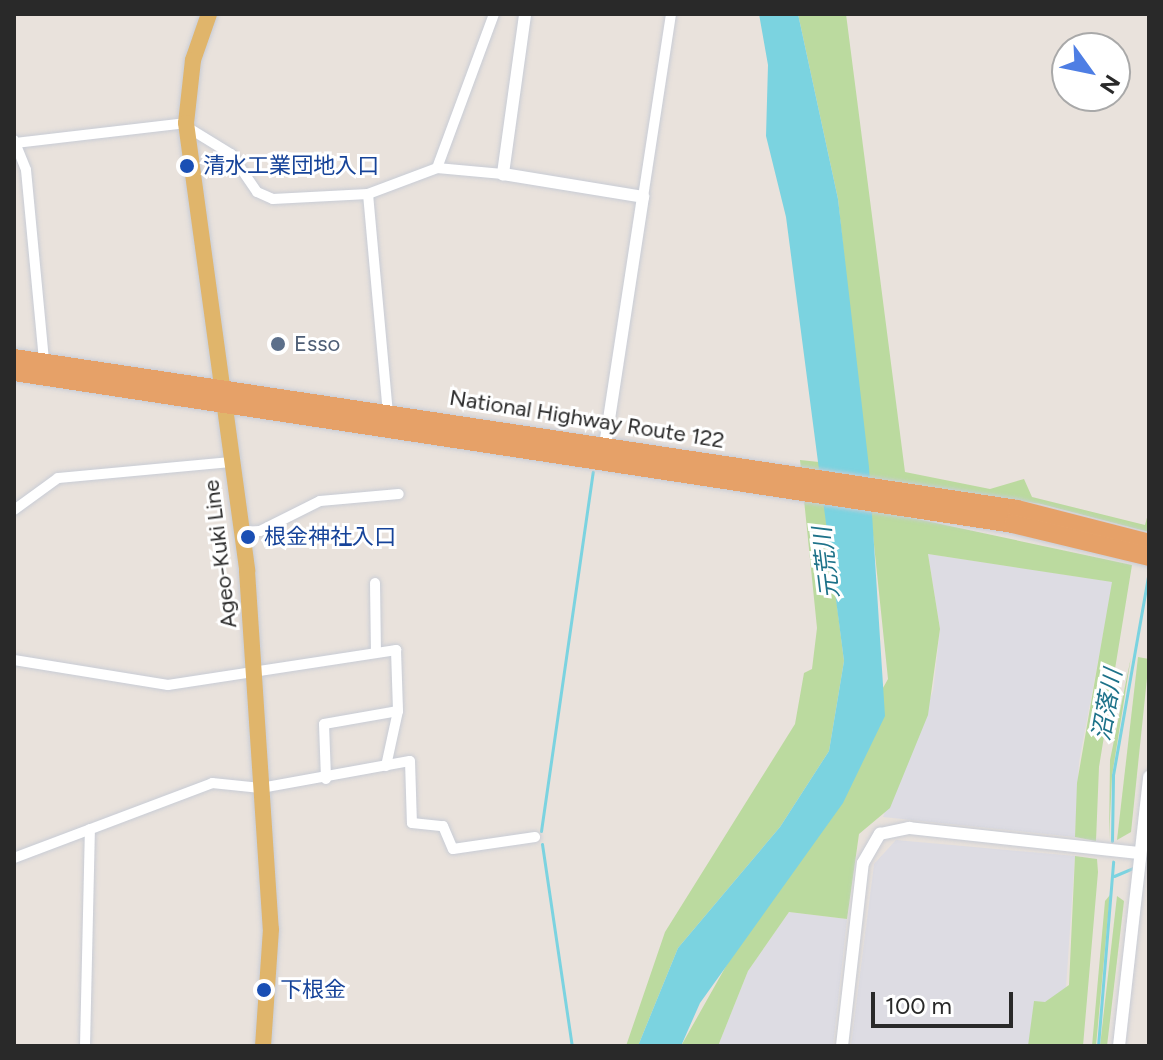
<!DOCTYPE html>
<meta charset="utf-8">
<style>
body{margin:0}
#map{position:relative;width:1163px;height:1060px;overflow:hidden;background:#e9e2dc;font-family:Figtree,"Noto Sans JP",sans-serif}
div>[style]{position:absolute}
.industrial>*{inset:0;background:#dddce3}
.green>*{inset:0;background:#bbda9f}
.water>*{inset:0;background:#7bd3e0}
.stream>*{height:3px;margin:-1.5px;padding:0 1.5px;transform-origin:1.5px;border-radius:1.5px;background:#7bd3e0}
.roads{filter:drop-shadow(0 0 2px #c8ccd5) drop-shadow(0 0 2px #c8ccd5)}
.minor>*{height:10px;margin:-5px;padding:0 5px;transform-origin:5px;border-radius:5px;background:#fff}
.tertiary>*{height:12px;margin:-6px;padding:0 6px;transform-origin:6px;border-radius:6px;background:#fff}
.primary>*{height:16px;margin:-8px;padding:0 8px;transform-origin:8px;border-radius:8px;background:#e0b56b}
.trunk>*{height:18px;margin:-9px;padding:0 9px;transform-origin:9px;border-radius:9px;background:#e6a168}
.dots>*{width:22px;height:22px;translate:-50% -50%;box-sizing:border-box;border:4px solid #fff;border-radius:50%}
span{translate:-50% -50%;white-space:nowrap;text-align:center;line-height:1.15;-webkit-text-stroke:6px #fff;paint-order:stroke}
.transit-label{font-size:22px;color:#164399}
.left{translate:0 -50%;text-align:left}
.service-label{font-size:22px;color:#4e5e75}
.street-label{font-size:22px;color:#292929}
.water-label{font-size:24px;color:#1d7289;font-style:italic}
.frame{position:absolute;inset:0;border:16px solid #292929;pointer-events:none}
.north{position:absolute;left:1051px;top:32px;width:80px;height:80px;box-sizing:border-box;background:#fff;border:2px solid #a9a9a9;border-radius:50%;rotate:123deg;font-size:22px;font-weight:700;line-height:32px;text-align:center;color:#292929}
.north::after{content:'';display:block;margin:auto;width:28px;height:36px;background:#4e7ee4;clip-path:polygon(50% 0,100% 100%,50% 72%,0 100%)}
.scale{position:absolute;left:871px;top:992px;width:142px;height:36px;box-sizing:border-box;border:4px solid #292929;border-top:0;padding-left:10px;font-size:24px;line-height:28px;white-space:nowrap;color:#292929;-webkit-text-stroke:6px #fff;paint-order:stroke}
</style>
<div id="map">
<div class="industrial">
<div style="clip-path:polygon(928px 554px,1113px 582px,1079px 762px,1075px 837px,883px 817px,933px 691px,940px 629px)"></div>
<div style="clip-path:polygon(896px 840px,1075px 856px,1062px 1046px,851px 1046px,874px 864px)"></div>
<div style="clip-path:polygon(789px 912px,847px 919px,833px 1046px,718px 1046px,748px 971px)"></div>
</div>
<div class="green">
<div style="clip-path:polygon(798px 14px,846px 14px,905px 472px,990px 489px,1024px 479px,1032px 497px,1145px 525px,1149px 510px,1149px 532px,1041px 504px,890px 481px,903px 516px,1132px 565px,1099px 767px,1096px 841px,1075px 837px,1077px 783px,1112px 582px,928px 554px,940px 629px,928px 715px,890px 808px,859px 834px,847px 919px,789px 912px,748px 971px,718px 1046px,681px 1046px,888px 679px,838px 199px)"></div>
<div style="clip-path:polygon(800px 460px,819px 462px,844px 661px,829px 751px,780px 827px,678px 948px,638px 1046px,626px 1046px,665px 932px,795px 724px,804px 673px,812px 669px,817px 628px)"></div>
<div style="clip-path:polygon(1131px 657px,1112px 776px,1109px 840px,1110px 760px)"></div>
<div style="clip-path:polygon(1138px 657px,1149px 659px,1131px 832px,1117px 840px)"></div>
<div style="clip-path:polygon(1075px 856px,1097px 859px,1098px 872px,1083px 1046px,1028px 1046px,1034px 1001px,1045px 1002px,1069px 985px)"></div>
<div style="clip-path:polygon(1110px 895px,1096px 1046px,1092px 1046px,1105px 901px)"></div>
<div style="clip-path:polygon(1117px 896px,1124px 901px,1107px 1046px,1100px 1046px)"></div>
</div>
<div class="water">
<div style="clip-path:polygon(759px 14px,798px 14px,838px 199px,869px 467px,885px 716px,843px 803px,700px 1003px,681px 1046px,638px 1046px,678px 948px,780px 827px,829px 751px,844px 661px,786px 217px,766px 136px,768px 65px)"></div>
</div>
<div class="stream">
<div style="left:541px;top:831px;width:363px;rotate:-81.8deg"></div>
<div style="left:1112px;top:841px;width:66px;rotate:-89.1deg"></div>
<div style="left:1113px;top:775px;width:202px;rotate:-80deg"></div>
<div style="left:542px;top:844px;width:204px;rotate:81.6deg"></div>
<div style="left:1114px;top:876px;width:23px;rotate:-23deg"></div>
<div style="left:1098px;top:1046px;width:185px;rotate:-85.3deg"></div>
</div>
<div class="roads">
<div class="minor">
<div style="left:187px;top:127px;width:52px;rotate:31.5deg"></div>
<div style="left:231px;top:154px;width:46px;rotate:55.6deg"></div>
<div style="left:257px;top:192px;width:17px;rotate:24deg"></div>
<div style="left:273px;top:199px;width:95px;rotate:-3deg"></div>
<div style="left:368px;top:194px;width:74px;rotate:-20.6deg"></div>
<div style="left:437px;top:168px;width:66px;rotate:5.2deg"></div>
<div style="left:14px;top:140px;width:32px;rotate:68deg"></div>
<div style="left:26px;top:170px;width:193px;rotate:84.6deg"></div>
<div style="left:16px;top:143px;width:171px;rotate:-6.7deg"></div>
<div style="left:437px;top:168px;width:164px;rotate:-69.7deg"></div>
<div style="left:368px;top:194px;width:222px;rotate:84.8deg"></div>
<div style="left:643px;top:197px;width:185px;rotate:-81.3deg"></div>
<div style="left:14px;top:510px;width:54px;rotate:-36deg"></div>
<div style="left:58px;top:478px;width:174px;rotate:-5.3deg"></div>
<div style="left:241px;top:532px;width:19px;rotate:-3deg"></div>
<div style="left:260px;top:531px;width:67px;rotate:-26.6deg"></div>
<div style="left:320px;top:501px;width:79px;rotate:-5.1deg"></div>
<div style="left:375px;top:583px;width:69px;rotate:89.2deg"></div>
<div style="left:14px;top:660px;width:156px;rotate:9.2deg"></div>
<div style="left:168px;top:685px;width:231px;rotate:-8.7deg"></div>
<div style="left:396px;top:650px;width:61px;rotate:88.1deg"></div>
<div style="left:398px;top:711px;width:75px;rotate:170deg"></div>
<div style="left:324px;top:724px;width:55px;rotate:87.9deg"></div>
<div style="left:386px;top:766px;width:56px;rotate:-77.7deg"></div>
<div style="left:14px;top:858px;width:212px;rotate:-20.7deg"></div>
<div style="left:212px;top:783px;width:49px;rotate:5.8deg"></div>
<div style="left:261px;top:788px;width:151px;rotate:-10.3deg"></div>
<div style="left:410px;top:761px;width:62px;rotate:88.2deg"></div>
<div style="left:412px;top:823px;width:31px;rotate:6deg"></div>
<div style="left:443px;top:826px;width:25px;rotate:67deg"></div>
<div style="left:453px;top:849px;width:83px;rotate:-8.3deg"></div>
<div style="left:85px;top:1046px;width:217px;rotate:-88.7deg"></div>
</div>
<div class="tertiary">
<div style="left:525px;top:15px;width:161px;rotate:97.9deg"></div>
<div style="left:503px;top:174px;width:142px;rotate:9.3deg"></div>
<div style="left:643px;top:197px;width:258px;rotate:98.7deg"></div>
<div style="left:842px;top:1046px;width:184px;rotate:-83.5deg"></div>
<div style="left:863px;top:863px;width:34px;rotate:-60deg"></div>
<div style="left:880px;top:834px;width:30px;rotate:-12deg"></div>
<div style="left:909px;top:828px;width:232px;rotate:6.2deg"></div>
<div style="left:1119px;top:1046px;width:271px;rotate:-83.6deg"></div>
</div>
<div class="primary">
<div style="left:209px;top:14px;width:49px;rotate:109.2deg"></div>
<div style="left:193px;top:60px;width:63px;rotate:96.3deg"></div>
<div style="left:186px;top:123px;width:452px;rotate:82.2deg"></div>
<div style="left:247px;top:571px;width:359px;rotate:86.2deg"></div>
<div style="left:271px;top:929px;width:117px;rotate:93.9deg"></div>
</div>
<div class="trunk">
<div style="left:14px;top:358px;width:1014px;rotate:8.56deg"></div>
<div style="left:1017px;top:509px;width:136px;rotate:14.4deg"></div>
<div style="left:14px;top:372px;width:1010px;rotate:8.65deg"></div>
<div style="left:1013px;top:524px;width:140px;rotate:13.6deg"></div>
</div>
</div>
<div class="dots">
<div style="left:187px;top:166px;background:#1a4fb4"></div>
<div style="left:278px;top:344px;background:#5c6f8a"></div>
<div style="left:248px;top:537px;background:#1a4fb4"></div>
<div style="left:264px;top:990px;background:#1a4fb4"></div>
</div>
<div class="transit-label">
<span class="left" style="left:203px;top:166px">清水工業団地入口</span>
<span class="left" style="left:264px;top:537px">根金神社入口</span>
<span class="left" style="left:280px;top:990px">下根金</span>
</div>
<div class="service-label">
<span class="left" style="left:294px;top:344px">Esso</span>
</div>
<div class="street-label">
<span style="left:587px;top:419px;rotate:9deg">National Highway Route 122</span>
<span style="left:220px;top:554px;rotate:-97deg">Ageo-Kuki Line</span>
</div>
<div class="water-label">
<span style="left:826px;top:563px;rotate:-97deg">元荒川</span>
<span style="left:1107px;top:705px;rotate:-80deg">沼落川</span>
</div>
<div class="frame"></div>
<div class="north">N</div>
<div class="scale">100 m</div>
</div>
